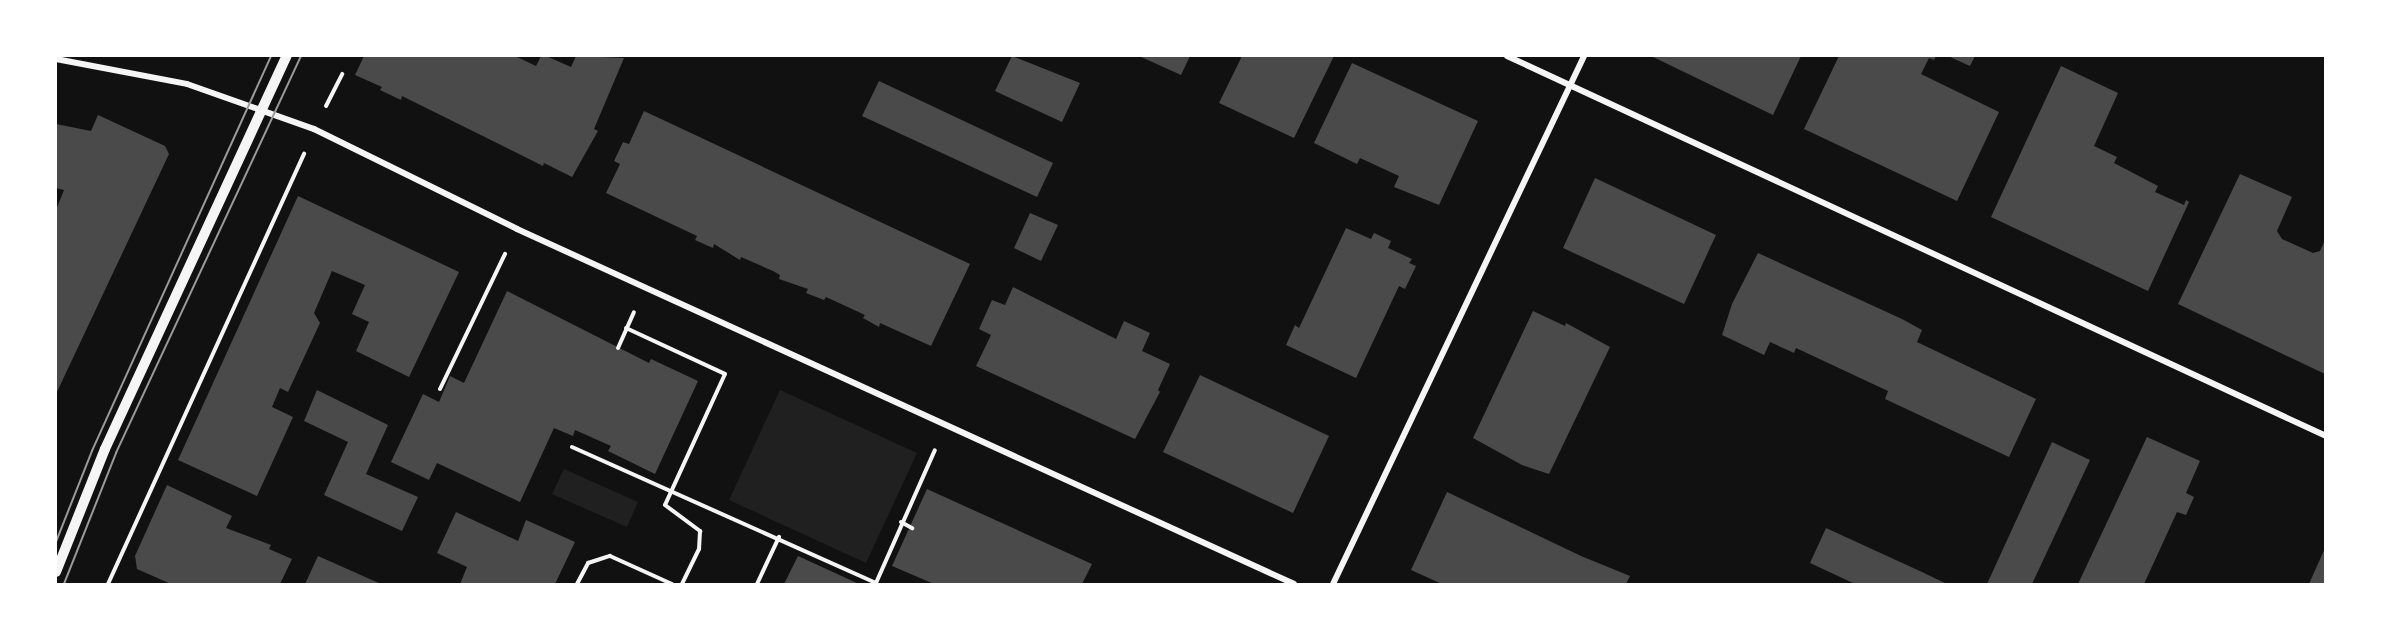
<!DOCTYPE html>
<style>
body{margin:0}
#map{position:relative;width:2381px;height:640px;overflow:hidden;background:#111;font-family:Jost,sans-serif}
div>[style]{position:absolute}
.green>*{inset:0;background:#202020}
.building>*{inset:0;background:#4a4a4a}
.path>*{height:4px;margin:-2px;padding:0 2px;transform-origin:2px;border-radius:2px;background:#f5f5f5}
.minor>*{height:6px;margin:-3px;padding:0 3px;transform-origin:3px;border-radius:3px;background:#f5f5f5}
.tertiary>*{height:10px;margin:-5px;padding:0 5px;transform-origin:5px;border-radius:5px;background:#f5f5f5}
.tram>*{height:1.5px;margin:-0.75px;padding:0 0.75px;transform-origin:0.75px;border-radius:0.75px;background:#9a9a9a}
span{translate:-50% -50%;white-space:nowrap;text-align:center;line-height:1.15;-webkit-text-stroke:6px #fff;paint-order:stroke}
.frame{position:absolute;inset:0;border:57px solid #fff;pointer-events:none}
</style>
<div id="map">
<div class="green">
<div style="clip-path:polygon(780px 390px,917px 453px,866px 563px,729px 500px)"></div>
<div style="clip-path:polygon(564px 469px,638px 502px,627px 527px,552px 494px)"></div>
</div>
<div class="building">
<div style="clip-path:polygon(364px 56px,515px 56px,536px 66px,541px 56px,546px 56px,571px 67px,576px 56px,624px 58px,594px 129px,598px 131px,572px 177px,544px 163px,543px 166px,402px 96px,401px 100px,380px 90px,382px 87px,355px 75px)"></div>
<div style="clip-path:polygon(1012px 56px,1080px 83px,1062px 122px,995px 91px)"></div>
<div style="clip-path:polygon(1139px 56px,1190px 56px,1181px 75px)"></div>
<div style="clip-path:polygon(1242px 56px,1334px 56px,1294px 138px,1219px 103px)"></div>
<div style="clip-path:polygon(1651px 56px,1801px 56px,1773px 115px)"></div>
<div style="clip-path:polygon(1839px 56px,1936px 56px,1934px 60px,1929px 58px,1921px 74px,1999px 112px,1957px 201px,1804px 129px)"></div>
<div style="clip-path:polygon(1948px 56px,1975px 56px,1970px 66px)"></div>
<div style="clip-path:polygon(1352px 63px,1478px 121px,1439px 205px,1394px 187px,1399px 176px,1360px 158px,1357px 164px,1314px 143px)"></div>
<div style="clip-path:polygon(2061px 66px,2118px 93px,2094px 146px,2117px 157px,2114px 163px,2158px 186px,2155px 192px,2184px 205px,2186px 200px,2189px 202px,2148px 291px,1991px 217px)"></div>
<div style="clip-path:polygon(879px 81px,1053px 163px,1037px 197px,862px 116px)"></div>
<div style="clip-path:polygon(644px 111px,970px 264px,931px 346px,880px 323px,879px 327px,863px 318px,865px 315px,826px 297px,824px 300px,806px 293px,808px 289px,779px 279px,780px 275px,773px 271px,741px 257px,740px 260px,714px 244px,713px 248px,695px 240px,697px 236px,606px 193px,620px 164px,614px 161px,623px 142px,629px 144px)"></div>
<div style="clip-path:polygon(98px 115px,165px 146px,169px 154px,56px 394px,56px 210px,64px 190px,56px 188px,56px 124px,91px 131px)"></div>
<div style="clip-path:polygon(2240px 174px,2292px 197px,2277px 231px,2282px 239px,2313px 253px,2320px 251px,2325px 240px,2325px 374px,2178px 304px)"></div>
<div style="clip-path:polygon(1595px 178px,1716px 235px,1684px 304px,1563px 248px)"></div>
<div style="clip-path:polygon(298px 196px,459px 272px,409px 377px,356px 351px,369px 322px,352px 314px,365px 285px,332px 271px,314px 313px,320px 323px,288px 392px,280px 388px,272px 407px,293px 417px,257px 496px,178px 460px)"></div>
<div style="clip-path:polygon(1030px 213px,1058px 225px,1041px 261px,1014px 248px)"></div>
<div style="clip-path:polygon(1346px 228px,1371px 239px,1374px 233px,1391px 241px,1388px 248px,1412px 259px,1409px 263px,1416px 266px,1405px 289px,1399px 286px,1356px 378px,1286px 345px,1295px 325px,1299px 328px)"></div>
<div style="clip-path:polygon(1758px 253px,1902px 319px,1922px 330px,1917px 342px,2036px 399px,2009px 457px,1885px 399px,1888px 391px,1796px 348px,1794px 353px,1770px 342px,1764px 355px,1722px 335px,1732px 304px)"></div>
<div style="clip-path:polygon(1013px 287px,1116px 339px,1124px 321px,1150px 333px,1142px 351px,1170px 364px,1158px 390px,1160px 392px,1135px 439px,976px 366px,991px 335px,979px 329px,992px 300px,1005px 305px)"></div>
<div style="clip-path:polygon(507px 291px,649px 363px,651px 359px,698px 381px,655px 474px,608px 451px,611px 446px,575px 430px,573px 436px,554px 428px,520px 502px,437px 463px,429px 480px,391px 462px,423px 394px,439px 402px,450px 376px,464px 383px)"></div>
<div style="clip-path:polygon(1533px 311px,1565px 326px,1566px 323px,1610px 347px,1549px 474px,1522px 465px,1473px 438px)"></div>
<div style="clip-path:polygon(1200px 375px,1329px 436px,1293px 513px,1163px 452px)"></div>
<div style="clip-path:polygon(317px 390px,388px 425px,366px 474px,418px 497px,402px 531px,324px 495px,348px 442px,304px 421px)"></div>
<div style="clip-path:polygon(2147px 437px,2200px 461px,2186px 493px,2194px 497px,2186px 515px,2177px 512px,2144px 584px,2078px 584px)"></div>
<div style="clip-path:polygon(2052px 442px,2090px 460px,2032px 584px,1987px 584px)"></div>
<div style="clip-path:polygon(167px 485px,232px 516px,226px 528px,271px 545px,269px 549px,292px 559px,280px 584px,171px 584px,137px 569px,135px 556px)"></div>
<div style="clip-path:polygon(927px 489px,1092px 564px,1082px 584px,934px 584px,892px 566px)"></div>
<div style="clip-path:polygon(1447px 492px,1581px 556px,1630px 576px,1626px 584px,1442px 584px,1411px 570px)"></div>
<div style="clip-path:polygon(456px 512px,518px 541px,526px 520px,575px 542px,555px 584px,460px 584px,467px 567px,437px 553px)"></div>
<div style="clip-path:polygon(1826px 528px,1922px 572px,1947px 584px,1855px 584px,1810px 563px)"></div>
<div style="clip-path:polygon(2325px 548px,2325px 584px,2309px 584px)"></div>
<div style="clip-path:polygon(318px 556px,381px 584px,305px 584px)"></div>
<div style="clip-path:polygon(798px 556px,859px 584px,784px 584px)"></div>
</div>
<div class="path">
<div style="left:326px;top:106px;width:36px;rotate:-63deg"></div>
<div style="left:626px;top:328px;width:109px;rotate:24.9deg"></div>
<div style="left:725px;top:374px;width:144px;rotate:114.6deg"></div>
<div style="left:665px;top:505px;width:44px;rotate:36.6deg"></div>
<div style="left:700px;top:531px;width:18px;rotate:93deg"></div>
<div style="left:699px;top:549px;width:39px;rotate:116deg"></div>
<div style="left:618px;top:348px;width:39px;rotate:-66deg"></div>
<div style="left:440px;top:389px;width:150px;rotate:-64.3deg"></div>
<div style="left:572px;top:447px;width:333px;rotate:24.1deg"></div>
<div style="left:901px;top:522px;width:13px;rotate:29deg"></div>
<div style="left:876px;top:583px;width:145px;rotate:-66.1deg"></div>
<div style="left:108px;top:584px;width:473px;rotate:-65.5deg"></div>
<div style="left:577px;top:584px;width:24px;rotate:-62deg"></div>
<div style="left:588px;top:563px;width:23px;rotate:-18deg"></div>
<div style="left:610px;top:556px;width:68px;rotate:24.3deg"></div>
<div style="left:757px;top:584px;width:52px;rotate:-64.9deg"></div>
</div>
<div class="minor">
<div style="left:1507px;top:56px;width:903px;rotate:24.89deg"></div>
<div style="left:56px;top:59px;width:133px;rotate:10.8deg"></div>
<div style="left:187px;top:84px;width:135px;rotate:19.5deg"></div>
<div style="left:314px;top:129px;width:226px;rotate:26.2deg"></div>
<div style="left:517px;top:229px;width:854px;rotate:24.55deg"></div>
<div style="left:1333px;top:584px;width:585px;rotate:-64.57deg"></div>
</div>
<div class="tertiary">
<div style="left:56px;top:572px;width:132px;rotate:-68.3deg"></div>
<div style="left:105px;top:449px;width:433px;rotate:-65.2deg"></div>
</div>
<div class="tram">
<div style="left:56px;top:542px;width:98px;rotate:-68.4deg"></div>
<div style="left:92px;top:451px;width:434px;rotate:-65.6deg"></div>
<div style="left:64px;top:584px;width:141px;rotate:-68.3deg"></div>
<div style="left:116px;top:453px;width:438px;rotate:-65deg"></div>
</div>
<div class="frame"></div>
</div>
